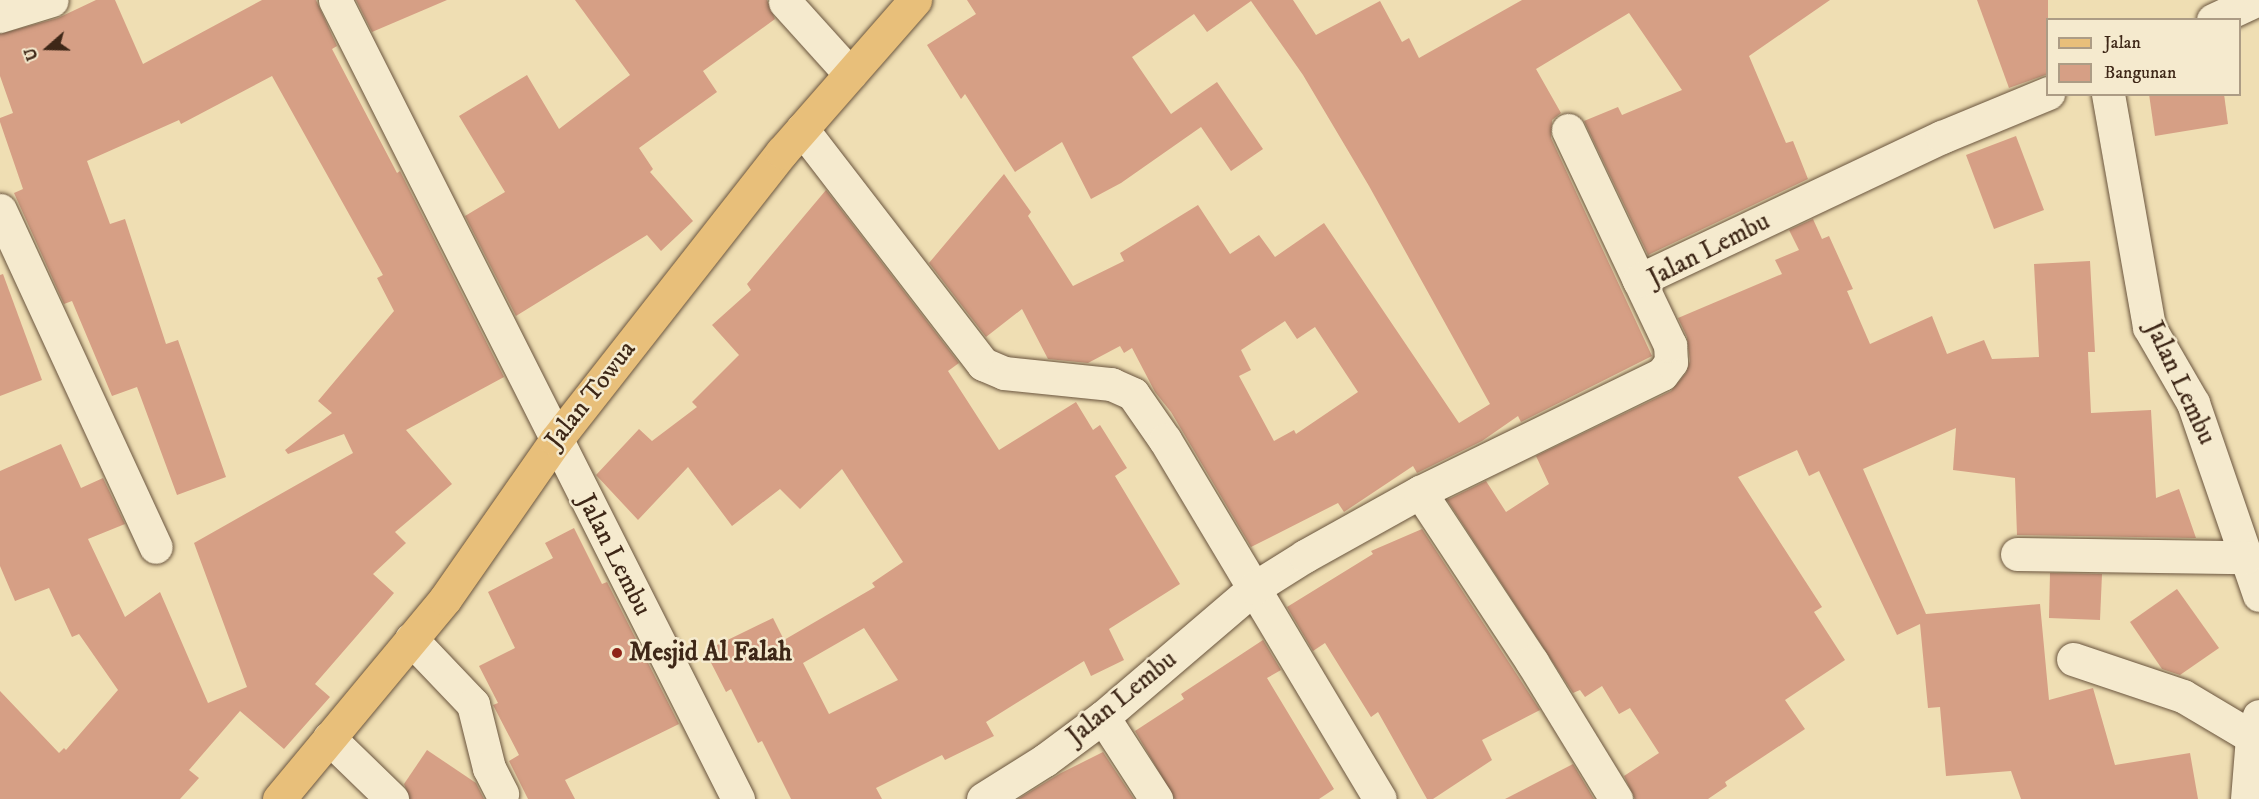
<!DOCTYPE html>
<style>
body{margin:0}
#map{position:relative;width:2259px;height:799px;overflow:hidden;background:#efdeb3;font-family:"IM FELL DW Pica",serif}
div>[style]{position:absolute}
.building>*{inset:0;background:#d69f85}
.roads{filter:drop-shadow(0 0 2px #6a553e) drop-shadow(0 0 2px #6a553e)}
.minor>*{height:33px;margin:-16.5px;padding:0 16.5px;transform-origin:16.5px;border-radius:16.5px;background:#f5eace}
.major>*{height:33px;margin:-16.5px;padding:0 16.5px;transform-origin:16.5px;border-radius:16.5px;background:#e8bf7a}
.dots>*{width:16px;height:16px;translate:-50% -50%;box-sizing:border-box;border:3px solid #f5eace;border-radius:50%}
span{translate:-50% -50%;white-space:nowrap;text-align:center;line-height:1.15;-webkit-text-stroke:5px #f5eace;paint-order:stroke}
.street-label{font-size:26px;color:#3e2717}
.poi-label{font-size:26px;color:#3e2717;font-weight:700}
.left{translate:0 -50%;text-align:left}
.legend{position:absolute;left:2046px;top:18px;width:195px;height:78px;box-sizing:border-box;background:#f5eace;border:2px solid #ac9c85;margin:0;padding:8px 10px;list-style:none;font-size:18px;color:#3e2717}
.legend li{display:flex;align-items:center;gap:12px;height:30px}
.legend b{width:30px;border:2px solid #ac9c85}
.north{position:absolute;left:18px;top:18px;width:60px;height:60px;-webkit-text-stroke:4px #f5eace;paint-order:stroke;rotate:250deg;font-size:16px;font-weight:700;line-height:24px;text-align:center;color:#3e2717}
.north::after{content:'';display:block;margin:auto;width:21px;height:27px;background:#3e2717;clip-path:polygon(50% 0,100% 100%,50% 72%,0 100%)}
</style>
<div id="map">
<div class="building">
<div style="clip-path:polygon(96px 0,115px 0,143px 64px,262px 0,316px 0,337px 46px,332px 49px,397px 173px,400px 171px,504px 377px,406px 430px,452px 484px,395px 532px,406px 543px,373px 574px,394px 593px,315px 684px,330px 697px,284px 749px,240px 711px,189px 770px,199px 778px,180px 799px,0 799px,0 691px,59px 753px,64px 748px,66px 750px,118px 690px,79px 634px,72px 637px,49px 588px,15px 601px,0 566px,0 471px,61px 444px,81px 488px,103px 478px,125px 524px,88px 539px,125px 617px,160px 592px,208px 703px,247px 687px,194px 543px,353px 453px,344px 434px,288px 454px,285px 450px,332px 413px,318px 401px,394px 311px,377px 278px,383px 275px,272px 76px,181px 124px,179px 120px,87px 161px,110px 224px,125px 219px,166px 344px,178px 340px,226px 477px,177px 495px,137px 387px,112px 396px,72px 301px,64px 304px,14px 193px,23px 189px,0 122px,0 118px,13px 113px,0 76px,0 34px,58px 18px)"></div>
<div style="clip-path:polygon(356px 0,447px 0,372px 32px)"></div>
<div style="clip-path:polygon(575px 0,767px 0,775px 19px,703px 71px,717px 92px,639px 148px,653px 169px,650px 172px,693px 221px,661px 251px,647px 235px,516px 316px,465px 216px,505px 192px,459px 116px,527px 75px,559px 129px,630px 75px)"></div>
<div style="clip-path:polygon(evenodd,967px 0,1293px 0,1316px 35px,1380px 1px,1402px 42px,1409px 38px,1419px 58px,1522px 0,1830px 0,1749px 56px,1786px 143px,1793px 141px,1808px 179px,1648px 255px,1584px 121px,1618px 107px,1622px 115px,1682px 90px,1629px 13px,1536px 69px,1561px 113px,1552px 120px,1551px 138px,1652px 356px,1521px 422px,1518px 416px,1482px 441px,1417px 473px,1413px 466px,1344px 512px,1338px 503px,1251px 547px,1171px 412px,1155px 392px,1132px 348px,1124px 353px,1120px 346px,1088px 363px,1048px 359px,1022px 309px,986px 337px,929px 263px,1004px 174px,1031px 212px,1028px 216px,1073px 286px,1124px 261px,1120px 253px,1198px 205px,1230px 254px,1259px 235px,1275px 257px,1324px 223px,1459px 423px,1490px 404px,1369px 186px,1303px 75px,1251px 1px,1207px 32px,1194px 14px,1132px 57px,1171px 114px,1217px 82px,1263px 149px,1231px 171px,1201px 127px,1121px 183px,1091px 199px,1062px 142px,1015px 172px,965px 94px,961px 99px,927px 45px,976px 14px,967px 0,1285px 321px,1297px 339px,1315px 327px,1358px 392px,1296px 434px,1294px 430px,1274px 441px,1239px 376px,1251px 370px,1241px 350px,1285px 321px)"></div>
<div style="clip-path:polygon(1977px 0,2048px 0,2048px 74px,2009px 88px)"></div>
<div style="clip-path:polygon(2149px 94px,2224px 94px,2228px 124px,2155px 136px)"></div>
<div style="clip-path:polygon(2016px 136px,2044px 210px,1994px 229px,1966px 155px)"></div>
<div style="clip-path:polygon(evenodd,826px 190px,959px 363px,948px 371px,999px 450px,1076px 402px,1093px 430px,1100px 425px,1127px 468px,1115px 476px,1180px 584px,1109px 629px,1124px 660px,1091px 676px,1084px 661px,986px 722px,994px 736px,945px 760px,942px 755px,876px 788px,882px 799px,791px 799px,762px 741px,758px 743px,731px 689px,726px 692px,705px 651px,773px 618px,784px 640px,875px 587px,872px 583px,903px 562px,842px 469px,800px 509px,780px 489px,732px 526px,688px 467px,638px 520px,596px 475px,639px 429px,652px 441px,697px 407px,692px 402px,739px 355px,712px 325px,751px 290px,747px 284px,826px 190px,864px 628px,898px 680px,829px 714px,803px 663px,864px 628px)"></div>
<div style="clip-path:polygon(1813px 219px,1822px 239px,1829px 236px,1853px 289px,1847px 291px,1870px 344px,1932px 316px,1947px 354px,1984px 340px,1992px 359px,2039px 357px,2034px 264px,2090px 261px,2095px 352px,2088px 352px,2091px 413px,2151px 410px,2156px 498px,2179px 489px,2196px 538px,2017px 535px,2015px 478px,1953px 470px,1956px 428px,1863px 469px,1926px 614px,2040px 604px,2049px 700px,2093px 688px,2115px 765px,2190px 753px,2198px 799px,2021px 799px,2011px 771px,1946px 776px,1940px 707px,1928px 708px,1920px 624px,1897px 635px,1819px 471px,1809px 476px,1797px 450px,1738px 477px,1822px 607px,1814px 612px,1845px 660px,1785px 700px,1805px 729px,1725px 782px,1727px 786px,1708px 799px,1635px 799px,1624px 776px,1659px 753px,1630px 708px,1619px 714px,1602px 686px,1585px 697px,1580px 690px,1573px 693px,1447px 500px,1486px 481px,1506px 512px,1549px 484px,1536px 456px,1671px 391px,1686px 373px,1690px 361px,1687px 337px,1678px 318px,1782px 274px,1775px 260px,1799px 250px,1789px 230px)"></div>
<div style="clip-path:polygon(3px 274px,42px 380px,0 396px,0 275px)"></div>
<div style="clip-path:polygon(574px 528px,602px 584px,607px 582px,679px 724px,565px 780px,575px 799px,528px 799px,509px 761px,519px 755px,493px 705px,498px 703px,479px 666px,515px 648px,488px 592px,553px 558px,545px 543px)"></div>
<div style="clip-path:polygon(1422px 529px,1540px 710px,1482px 740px,1492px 760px,1433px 799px,1427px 799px,1378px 712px,1371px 717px,1325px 643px,1313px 651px,1287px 607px,1373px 554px,1371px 551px)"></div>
<div style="clip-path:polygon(2050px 573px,2102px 574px,2100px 620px,2049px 618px)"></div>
<div style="clip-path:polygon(2177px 589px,2219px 648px,2180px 675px,2162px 669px,2130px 622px)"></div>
<div style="clip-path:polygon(1263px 640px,1281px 670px,1267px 678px,1334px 789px,1319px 799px,1175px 799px,1135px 731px,1184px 699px,1181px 694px)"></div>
<div style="clip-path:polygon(427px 750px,476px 783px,484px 799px,410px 799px,404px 784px)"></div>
<div style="clip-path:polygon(1103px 752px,1134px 799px,1018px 799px,1061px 773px)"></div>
<div style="clip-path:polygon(1573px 764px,1594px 799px,1505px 799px)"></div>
</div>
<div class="roads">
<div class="minor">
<div style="left:335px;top:0;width:895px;rotate:63.23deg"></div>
<div style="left:785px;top:2px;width:97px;rotate:47.9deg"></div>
<div style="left:0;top:16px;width:54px;rotate:-17.1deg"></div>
<div style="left:2213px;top:20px;width:47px;rotate:-24.9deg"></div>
<div style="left:2108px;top:94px;width:237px;rotate:80deg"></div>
<div style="left:2149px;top:327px;width:88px;rotate:59.9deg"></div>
<div style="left:2193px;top:403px;width:203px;rotate:71deg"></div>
<div style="left:802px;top:129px;width:297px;rotate:52.4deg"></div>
<div style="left:983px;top:364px;width:23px;rotate:23deg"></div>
<div style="left:1004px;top:373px;width:108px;rotate:5.9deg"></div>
<div style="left:1111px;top:384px;width:24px;rotate:24deg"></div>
<div style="left:1133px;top:394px;width:56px;rotate:55.2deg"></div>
<div style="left:1165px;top:440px;width:418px;rotate:59.1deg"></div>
<div style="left:1568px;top:130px;width:166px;rotate:64.7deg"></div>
<div style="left:0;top:210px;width:371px;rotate:65.2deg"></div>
<div style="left:1420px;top:492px;width:204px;rotate:56.6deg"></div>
<div style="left:1532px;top:662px;width:161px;rotate:58.5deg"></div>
<div style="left:2017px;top:554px;width:229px;rotate:0.8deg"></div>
<div style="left:411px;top:639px;width:90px;rotate:46.4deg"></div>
<div style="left:473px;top:704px;width:66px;rotate:76deg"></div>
<div style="left:489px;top:768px;width:29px;rotate:63deg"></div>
<div style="left:2073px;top:659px;width:116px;rotate:18.6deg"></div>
<div style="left:2183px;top:696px;width:80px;rotate:30.7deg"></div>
<div style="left:1103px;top:717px;width:98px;rotate:57.1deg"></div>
<div style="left:329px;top:738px;width:88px;rotate:44.1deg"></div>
<div style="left:983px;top:799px;width:73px;rotate:-32.2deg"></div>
<div style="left:1045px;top:760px;width:72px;rotate:-36.6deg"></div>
<div style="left:1103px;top:717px;width:199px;rotate:-40.5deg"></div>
<div style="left:1254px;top:588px;width:60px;rotate:-32.1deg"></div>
<div style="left:1305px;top:556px;width:132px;rotate:-29.1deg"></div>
<div style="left:1420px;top:492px;width:269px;rotate:-26deg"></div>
<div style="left:1662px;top:374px;width:15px;rotate:-53deg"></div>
<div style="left:1671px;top:362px;width:17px;rotate:-93deg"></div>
<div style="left:1670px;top:345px;width:72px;rotate:-115.5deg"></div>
<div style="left:1639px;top:280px;width:335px;rotate:-25.3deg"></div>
<div style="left:1942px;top:137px;width:115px;rotate:-22.5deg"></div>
<div style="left:2247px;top:799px;width:62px;rotate:-85.4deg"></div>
<div style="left:2252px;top:737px;width:22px;rotate:-72deg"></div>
</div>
<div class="major">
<div style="left:279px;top:799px;width:260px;rotate:-50.3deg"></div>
<div style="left:445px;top:599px;width:194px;rotate:-55.1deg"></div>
<div style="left:556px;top:440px;width:366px;rotate:-51.9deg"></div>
<div style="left:782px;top:152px;width:202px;rotate:-48.8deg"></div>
</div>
</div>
<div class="dots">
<div style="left:617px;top:653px;background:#8f2418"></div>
</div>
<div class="street-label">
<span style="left:1709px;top:250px;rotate:-27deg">Jalan Lembu</span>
<span style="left:2180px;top:383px;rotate:65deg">Jalan Lembu</span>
<span style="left:591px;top:395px;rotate:-52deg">Jalan Towua</span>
<span style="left:614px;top:555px;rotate:63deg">Jalan Lembu</span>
<span style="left:1122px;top:698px;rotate:-39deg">Jalan Lembu</span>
</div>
<div class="poi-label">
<span class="left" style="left:629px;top:653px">Mesjid Al Falah</span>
</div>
<ul class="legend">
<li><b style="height:8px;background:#e8bf7a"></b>Jalan</li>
<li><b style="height:16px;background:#d69f85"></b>Bangunan</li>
</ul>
<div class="north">U</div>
</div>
